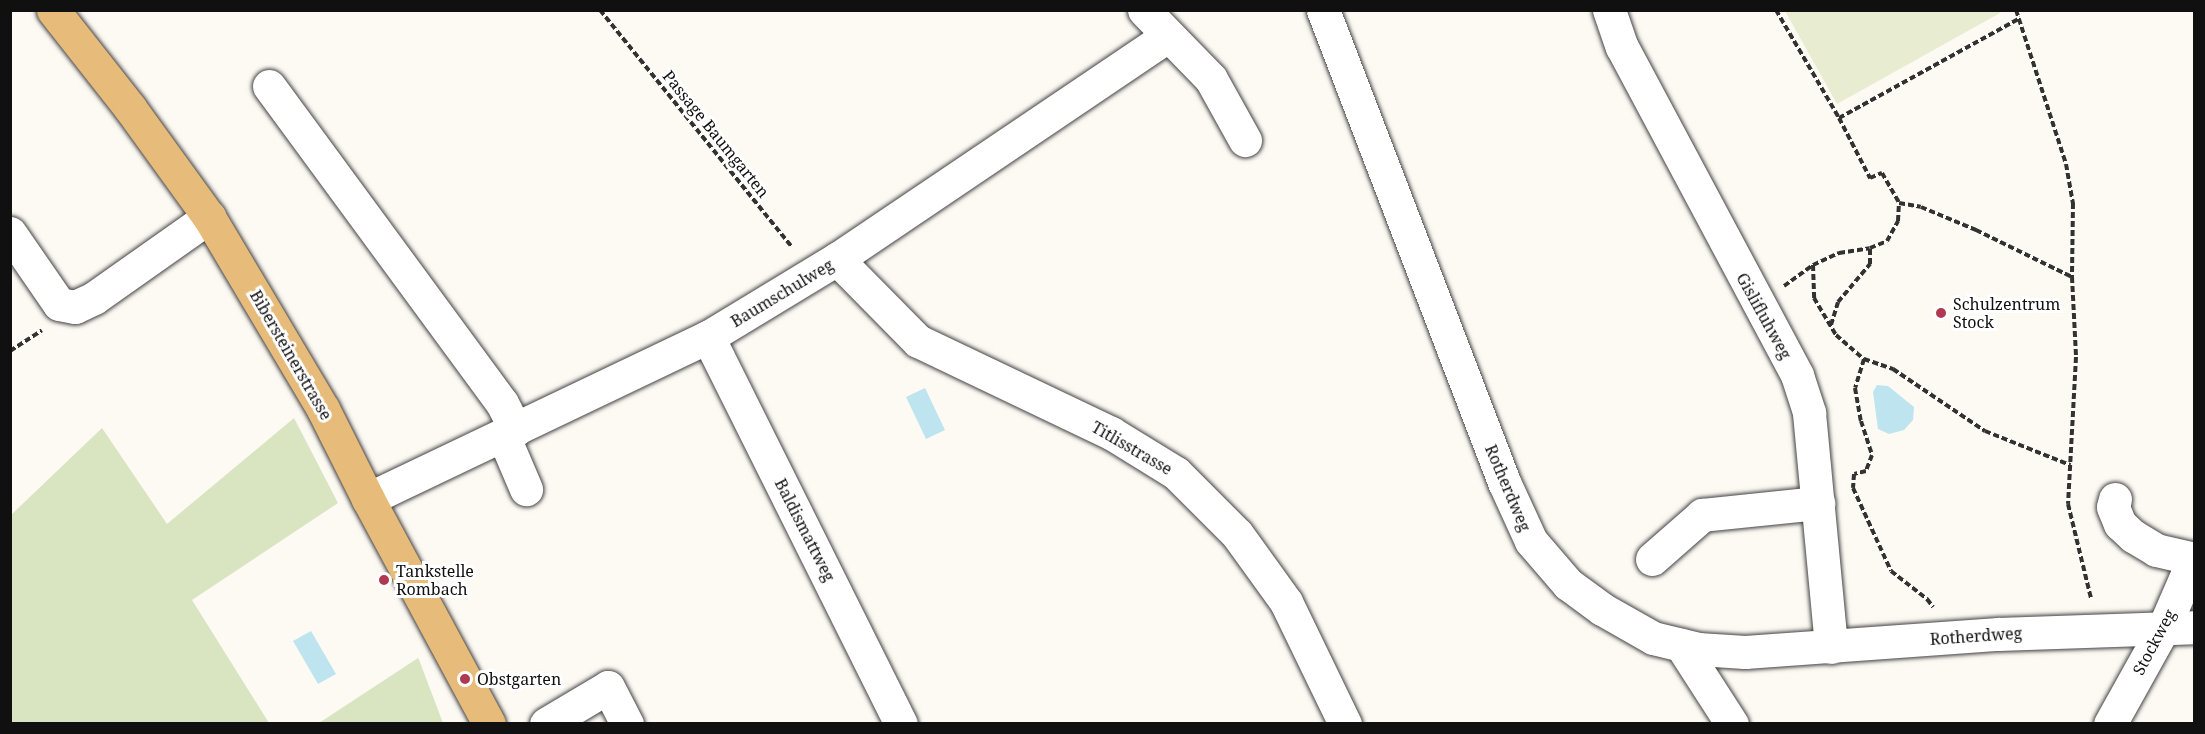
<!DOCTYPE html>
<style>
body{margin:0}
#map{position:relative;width:2205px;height:734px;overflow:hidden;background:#fdfaf4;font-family:"Noto Serif",serif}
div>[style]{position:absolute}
.green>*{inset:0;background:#d9e4c1}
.pitch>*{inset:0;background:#e8edd1}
.water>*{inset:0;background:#bee4ef}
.path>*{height:4px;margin-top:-2px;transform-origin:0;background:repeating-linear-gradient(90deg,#323232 0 6px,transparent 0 9px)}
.roads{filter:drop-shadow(0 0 2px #434343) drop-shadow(0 0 2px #434343)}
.minor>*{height:33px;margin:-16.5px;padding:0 16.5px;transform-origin:16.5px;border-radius:16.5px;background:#fff}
.major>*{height:33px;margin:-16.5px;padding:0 16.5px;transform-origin:16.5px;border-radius:16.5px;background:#e7bb7a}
.dots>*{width:16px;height:16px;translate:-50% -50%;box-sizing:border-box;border:3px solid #fff;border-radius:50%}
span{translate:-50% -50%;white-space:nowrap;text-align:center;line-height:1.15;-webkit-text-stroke:6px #fff;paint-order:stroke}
.street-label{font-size:16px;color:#101010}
.poi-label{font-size:16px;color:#101010}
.left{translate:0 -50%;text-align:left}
.frame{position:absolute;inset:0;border:12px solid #101010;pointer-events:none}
</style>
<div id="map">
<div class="green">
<div style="clip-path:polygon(294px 418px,338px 503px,192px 600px,269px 723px,11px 723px,11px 515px,102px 428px,167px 524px)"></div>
<div style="clip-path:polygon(418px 657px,443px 723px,319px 723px,418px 658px)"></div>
</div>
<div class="pitch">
<div style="clip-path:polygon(1999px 10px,2000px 13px,1837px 104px,1785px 11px)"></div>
</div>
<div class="water">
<div style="clip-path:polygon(1877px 385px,1888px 386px,1914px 407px,1913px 420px,1904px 430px,1889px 434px,1878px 429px,1873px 392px)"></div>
<div style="clip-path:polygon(925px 388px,945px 430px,926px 439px,906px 397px)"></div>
<div style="clip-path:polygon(311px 631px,336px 674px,318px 684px,293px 641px)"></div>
</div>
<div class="path">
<div style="left:600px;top:10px;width:305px;rotate:51deg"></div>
<div style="left:1776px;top:10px;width:125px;rotate:59.7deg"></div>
<div style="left:1839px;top:118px;width:207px;rotate:-28.9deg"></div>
<div style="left:2016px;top:10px;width:162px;rotate:72deg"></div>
<div style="left:2066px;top:164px;width:40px;rotate:80deg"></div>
<div style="left:2073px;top:203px;width:74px;rotate:90.8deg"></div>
<div style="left:2072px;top:277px;width:80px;rotate:87.1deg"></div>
<div style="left:2076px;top:357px;width:147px;rotate:93.1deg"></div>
<div style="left:2068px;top:504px;width:97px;rotate:76.3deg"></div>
<div style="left:1839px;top:118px;width:68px;rotate:62.7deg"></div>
<div style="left:1870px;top:178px;width:13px;rotate:-23deg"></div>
<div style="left:1882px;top:173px;width:34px;rotate:60deg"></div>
<div style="left:1899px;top:203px;width:22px;rotate:10deg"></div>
<div style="left:1921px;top:207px;width:60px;rotate:22.7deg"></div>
<div style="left:1976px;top:230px;width:107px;rotate:26.1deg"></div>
<div style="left:1813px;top:265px;width:33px;rotate:88deg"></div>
<div style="left:1814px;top:298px;width:43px;rotate:59.3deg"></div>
<div style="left:1836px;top:335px;width:37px;rotate:41deg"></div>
<div style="left:1864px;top:359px;width:31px;rotate:19deg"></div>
<div style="left:1893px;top:369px;width:111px;rotate:34deg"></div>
<div style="left:1985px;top:431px;width:92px;rotate:21.8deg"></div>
<div style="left:1784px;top:286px;width:36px;rotate:-36deg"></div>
<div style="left:1813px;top:265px;width:29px;rotate:-25deg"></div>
<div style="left:1839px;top:253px;width:31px;rotate:-9deg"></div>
<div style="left:1870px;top:248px;width:18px;rotate:-22deg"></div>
<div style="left:1887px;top:241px;width:23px;rotate:-61deg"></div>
<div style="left:1898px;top:221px;width:18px;rotate:-87deg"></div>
<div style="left:1831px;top:325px;width:24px;rotate:-73deg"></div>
<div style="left:1838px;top:302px;width:50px;rotate:-49.9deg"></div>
<div style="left:1870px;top:264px;width:16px;rotate:-90deg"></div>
<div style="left:10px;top:351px;width:38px;rotate:-33deg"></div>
<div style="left:1864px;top:359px;width:30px;rotate:107deg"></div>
<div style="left:1855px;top:388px;width:34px;rotate:80deg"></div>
<div style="left:1861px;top:421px;width:36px;rotate:72deg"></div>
<div style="left:1872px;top:455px;width:17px;rotate:111deg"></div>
<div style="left:1866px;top:471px;width:12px;rotate:166deg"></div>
<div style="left:1854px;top:474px;width:14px;rotate:94deg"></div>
<div style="left:1853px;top:488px;width:91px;rotate:65.4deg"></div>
<div style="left:1891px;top:571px;width:46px;rotate:37.9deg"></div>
<div style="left:1927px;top:599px;width:10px;rotate:53deg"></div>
</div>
<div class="roads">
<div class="minor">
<div style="left:1144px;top:10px;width:96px;rotate:45.8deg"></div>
<div style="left:1211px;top:79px;width:70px;rotate:60.9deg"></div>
<div style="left:1323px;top:10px;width:506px;rotate:69.02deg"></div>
<div style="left:1504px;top:482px;width:65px;rotate:65.4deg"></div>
<div style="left:1531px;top:541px;width:57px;rotate:49.3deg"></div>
<div style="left:1568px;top:584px;width:42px;rotate:36.3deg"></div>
<div style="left:1602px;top:609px;width:59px;rotate:29.6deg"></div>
<div style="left:1653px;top:638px;width:46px;rotate:13.7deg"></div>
<div style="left:1698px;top:649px;width:47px;rotate:3.7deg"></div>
<div style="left:1745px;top:652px;width:254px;rotate:-4.1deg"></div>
<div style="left:1998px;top:634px;width:196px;rotate:-2deg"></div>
<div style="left:1609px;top:10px;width:39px;rotate:71deg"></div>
<div style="left:1622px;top:47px;width:372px;rotate:61.9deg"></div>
<div style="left:1797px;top:375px;width:40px;rotate:72deg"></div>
<div style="left:1809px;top:413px;width:235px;rotate:84.6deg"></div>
<div style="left:269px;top:86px;width:393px;rotate:53.7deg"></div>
<div style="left:502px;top:403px;width:30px;rotate:63deg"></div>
<div style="left:10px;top:233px;width:86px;rotate:55.4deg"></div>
<div style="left:59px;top:304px;width:16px;rotate:11deg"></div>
<div style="left:75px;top:307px;width:21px;rotate:-25deg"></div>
<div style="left:94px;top:298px;width:141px;rotate:-35.2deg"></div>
<div style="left:837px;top:259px;width:115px;rotate:45.4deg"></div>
<div style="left:918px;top:341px;width:214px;rotate:25.5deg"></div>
<div style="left:1111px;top:433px;width:76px;rotate:31.6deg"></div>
<div style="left:1176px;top:473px;width:86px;rotate:45deg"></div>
<div style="left:1237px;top:534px;width:84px;rotate:54.2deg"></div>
<div style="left:1286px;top:602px;width:136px;rotate:64.2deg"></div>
<div style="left:708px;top:337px;width:432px;rotate:63.5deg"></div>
<div style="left:503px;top:435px;width:59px;rotate:66.9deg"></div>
<div style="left:368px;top:499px;width:377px;rotate:-25.5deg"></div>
<div style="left:708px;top:337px;width:151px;rotate:-31.2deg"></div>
<div style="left:837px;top:259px;width:399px;rotate:-34deg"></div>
<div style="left:2115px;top:499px;width:8px;rotate:104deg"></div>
<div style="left:2113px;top:507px;width:18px;rotate:68deg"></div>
<div style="left:2120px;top:524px;width:18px;rotate:43deg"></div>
<div style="left:2133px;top:536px;width:27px;rotate:31deg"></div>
<div style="left:2156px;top:550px;width:39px;rotate:13deg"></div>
<div style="left:1652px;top:559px;width:67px;rotate:-41.3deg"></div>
<div style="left:1702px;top:515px;width:117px;rotate:-5.9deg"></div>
<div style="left:1681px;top:645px;width:94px;rotate:57.2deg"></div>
<div style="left:546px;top:724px;width:72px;rotate:-30.8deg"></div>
<div style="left:608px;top:687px;width:42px;rotate:62.8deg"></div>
<div style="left:2110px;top:724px;width:111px;rotate:-60.9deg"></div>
<div style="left:2164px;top:627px;width:75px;rotate:-66.5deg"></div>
</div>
<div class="major">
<div style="left:53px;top:10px;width:125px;rotate:51.8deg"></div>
<div style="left:130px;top:108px;width:135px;rotate:54.1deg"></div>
<div style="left:209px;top:217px;width:223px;rotate:59.3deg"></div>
<div style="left:323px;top:409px;width:101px;rotate:63.4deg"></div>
<div style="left:368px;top:499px;width:255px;rotate:61.7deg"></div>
</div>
</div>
<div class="dots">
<div style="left:1941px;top:313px;background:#ae3951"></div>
<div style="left:384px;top:580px;background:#ae3951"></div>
<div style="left:465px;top:679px;background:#ae3951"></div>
</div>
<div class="street-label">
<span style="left:716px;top:134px;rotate:51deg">Passage Baumgarten</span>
<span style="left:782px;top:293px;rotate:-31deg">Baumschulweg</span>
<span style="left:1764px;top:316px;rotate:61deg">Gislifluhweg</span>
<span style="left:291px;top:355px;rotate:60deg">Bibersteinerstrasse</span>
<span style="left:1132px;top:448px;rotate:30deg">Titlisstrasse</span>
<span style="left:1508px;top:488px;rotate:67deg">Rotherdweg</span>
<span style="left:805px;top:530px;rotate:63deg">Baldismattweg</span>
<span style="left:1976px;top:636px;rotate:-4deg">Rotherdweg</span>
<span style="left:2154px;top:642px;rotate:-62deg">Stockweg</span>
</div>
<div class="poi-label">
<span class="left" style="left:1953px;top:313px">Schulzentrum<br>Stock</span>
<span class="left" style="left:396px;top:580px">Tankstelle<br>Rombach</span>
<span class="left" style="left:477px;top:679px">Obstgarten</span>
</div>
<div class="frame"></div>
</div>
